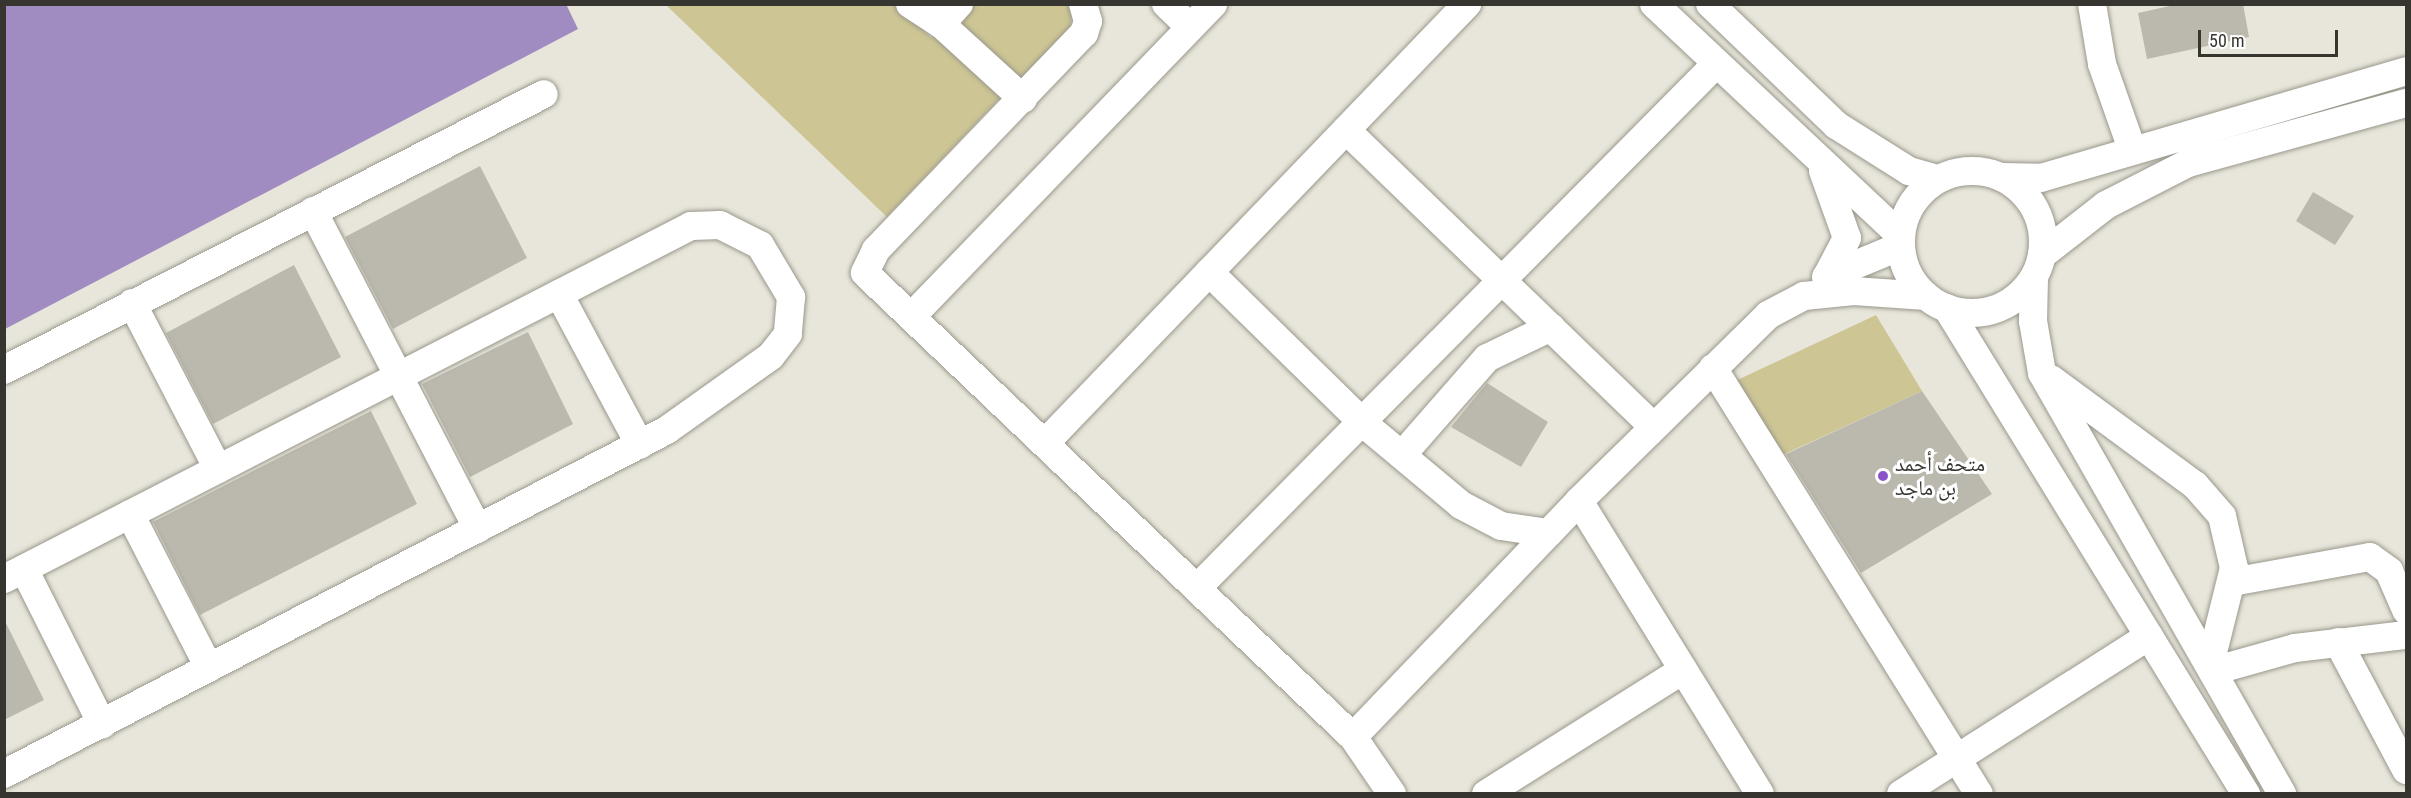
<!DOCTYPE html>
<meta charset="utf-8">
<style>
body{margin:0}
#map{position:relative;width:2411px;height:798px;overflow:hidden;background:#e8e6da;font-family:"Roboto Condensed","Noto Naskh Arabic",sans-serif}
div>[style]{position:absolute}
.green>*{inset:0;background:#cdc594}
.water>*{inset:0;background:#a08cc0}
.building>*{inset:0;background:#bbb9ad}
.roads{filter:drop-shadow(0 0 2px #9a988d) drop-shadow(0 0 2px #9a988d)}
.minor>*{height:28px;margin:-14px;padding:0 14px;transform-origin:14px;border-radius:14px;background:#fff}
.minor>.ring{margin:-14px;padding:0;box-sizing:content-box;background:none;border:28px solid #fff;border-radius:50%}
.dots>*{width:16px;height:16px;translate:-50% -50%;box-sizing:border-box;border:3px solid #fff;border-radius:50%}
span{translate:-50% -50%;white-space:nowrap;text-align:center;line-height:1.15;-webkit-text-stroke:6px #fff;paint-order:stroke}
.poi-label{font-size:21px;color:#363530}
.left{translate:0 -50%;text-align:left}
.frame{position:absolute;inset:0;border:6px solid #363530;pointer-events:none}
.scale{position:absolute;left:2198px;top:30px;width:140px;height:27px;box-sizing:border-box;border:3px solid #363530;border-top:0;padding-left:8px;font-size:18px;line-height:21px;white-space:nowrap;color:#363530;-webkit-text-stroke:4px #fff;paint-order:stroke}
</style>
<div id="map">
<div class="green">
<div style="clip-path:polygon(666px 5px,897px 5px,931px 37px,945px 36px,1004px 94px,887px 217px)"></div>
<div style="clip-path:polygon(967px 5px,1074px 5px,1070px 28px,1020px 81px,954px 20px)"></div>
<div style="clip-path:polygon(1876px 315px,1922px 391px,1776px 458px,1733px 382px)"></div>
</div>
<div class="water">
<div style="clip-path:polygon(5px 4px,566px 4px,578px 29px,5px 329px)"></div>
</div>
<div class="building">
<div style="clip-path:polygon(2179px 4px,2243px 4px,2249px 37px,2147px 59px,2138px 13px)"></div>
<div style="clip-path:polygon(480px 166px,527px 258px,393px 329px,345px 237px)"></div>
<div style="clip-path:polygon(2313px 192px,2354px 216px,2335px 245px,2296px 221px)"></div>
<div style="clip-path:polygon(294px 265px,341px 357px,213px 424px,166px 333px)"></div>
<div style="clip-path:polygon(528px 332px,573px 424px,470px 477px,422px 384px)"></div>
<div style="clip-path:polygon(1487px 383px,1548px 422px,1521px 467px,1451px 427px)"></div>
<div style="clip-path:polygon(1922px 391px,1992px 494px,1861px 573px,1786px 454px)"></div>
<div style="clip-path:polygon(371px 411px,417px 504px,200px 615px,153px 522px)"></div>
<div style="clip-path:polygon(4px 619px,44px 700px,4px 720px)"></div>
</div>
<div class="roads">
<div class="minor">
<div style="left:910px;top:4px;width:37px;rotate:33deg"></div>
<div style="left:941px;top:24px;width:111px;rotate:42.4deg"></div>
<div style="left:1083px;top:4px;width:18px;rotate:74deg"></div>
<div style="left:1088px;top:21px;width:13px;rotate:108deg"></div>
<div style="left:1084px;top:33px;width:301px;rotate:133.8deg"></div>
<div style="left:876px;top:250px;width:25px;rotate:116deg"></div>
<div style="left:865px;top:273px;width:673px;rotate:43.56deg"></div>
<div style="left:1353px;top:737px;width:69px;rotate:55.6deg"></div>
<div style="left:1166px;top:4px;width:33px;rotate:44deg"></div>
<div style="left:1654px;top:4px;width:339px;rotate:43.2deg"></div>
<div style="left:1710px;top:4px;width:175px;rotate:43.8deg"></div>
<div style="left:1836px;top:125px;width:86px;rotate:32.2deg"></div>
<div style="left:1909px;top:171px;width:29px;rotate:16deg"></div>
<div style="left:2092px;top:4px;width:61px;rotate:80.5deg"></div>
<div style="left:2102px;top:64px;width:90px;rotate:70.6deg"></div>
<div style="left:941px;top:24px;width:27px;rotate:-48deg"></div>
<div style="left:1346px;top:130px;width:426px;rotate:44deg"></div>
<div style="left:1823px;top:171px;width:71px;rotate:70.3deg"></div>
<div style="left:1847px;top:238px;width:41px;rotate:117.8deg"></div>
<div class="ring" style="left:1901px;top:171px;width:114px;height:114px"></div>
<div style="left:2002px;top:177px;width:39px;rotate:1deg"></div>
<div style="left:2041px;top:178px;width:380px;rotate:-16.3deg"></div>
<div style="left:313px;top:211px;width:358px;rotate:62.6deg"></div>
<div style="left:2042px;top:255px;width:81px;rotate:-38deg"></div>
<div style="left:2106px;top:205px;width:92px;rotate:-27.1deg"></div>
<div style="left:2188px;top:163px;width:226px;rotate:-15.4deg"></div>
<div style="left:1209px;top:272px;width:216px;rotate:44.4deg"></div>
<div style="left:1363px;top:423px;width:128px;rotate:39.9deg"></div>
<div style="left:1461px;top:505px;width:45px;rotate:27.7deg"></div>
<div style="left:1501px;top:526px;width:48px;rotate:8.5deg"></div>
<div style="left:1826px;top:277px;width:81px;rotate:-22.5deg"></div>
<div style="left:2034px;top:278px;width:43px;rotate:91.3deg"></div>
<div style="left:2033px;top:321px;width:53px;rotate:80.2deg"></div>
<div style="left:2042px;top:373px;width:485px;rotate:60.3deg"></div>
<div style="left:559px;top:294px;width:171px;rotate:61.8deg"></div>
<div style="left:132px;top:303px;width:187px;rotate:62.6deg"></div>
<div style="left:1947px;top:308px;width:571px;rotate:58.4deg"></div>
<div style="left:911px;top:317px;width:435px;rotate:-46deg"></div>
<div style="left:1713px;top:368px;width:502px;rotate:58.02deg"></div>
<div style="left:4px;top:370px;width:606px;rotate:-27.07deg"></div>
<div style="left:2051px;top:379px;width:179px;rotate:36.4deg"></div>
<div style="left:2195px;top:485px;width:41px;rotate:48.9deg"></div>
<div style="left:2222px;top:516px;width:53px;rotate:77deg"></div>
<div style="left:2234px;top:568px;width:99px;rotate:104deg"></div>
<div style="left:1046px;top:442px;width:608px;rotate:-46.13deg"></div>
<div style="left:1402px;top:455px;width:129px;rotate:-48.8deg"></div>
<div style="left:1487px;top:358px;width:71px;rotate:-25.8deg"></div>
<div style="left:1579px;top:501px;width:344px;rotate:58.3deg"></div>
<div style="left:130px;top:514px;width:173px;rotate:62.8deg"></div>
<div style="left:24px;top:569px;width:174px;rotate:63.3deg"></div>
<div style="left:4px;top:579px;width:772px;rotate:-27.2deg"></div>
<div style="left:691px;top:226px;width:29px;rotate:-2deg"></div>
<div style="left:720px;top:225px;width:45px;rotate:26.6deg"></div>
<div style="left:760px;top:245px;width:61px;rotate:59.2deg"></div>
<div style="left:791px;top:297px;width:37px;rotate:95deg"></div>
<div style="left:788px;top:334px;width:28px;rotate:128deg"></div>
<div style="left:771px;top:356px;width:128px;rotate:144.6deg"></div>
<div style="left:667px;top:430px;width:747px;rotate:152.58deg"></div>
<div style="left:2232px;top:582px;width:140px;rotate:-10.3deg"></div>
<div style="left:2370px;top:557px;width:24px;rotate:36deg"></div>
<div style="left:2389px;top:571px;width:43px;rotate:66.4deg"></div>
<div style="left:1197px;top:588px;width:738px;rotate:-45.27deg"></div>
<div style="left:2338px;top:642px;width:145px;rotate:62deg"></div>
<div style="left:2213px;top:671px;width:85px;rotate:-15.7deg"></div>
<div style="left:2295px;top:648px;width:112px;rotate:-6.7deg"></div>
<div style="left:1353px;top:737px;width:327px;rotate:-46.2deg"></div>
<div style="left:1579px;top:501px;width:265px;rotate:-44.5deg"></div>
<div style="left:1768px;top:315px;width:41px;rotate:-27.8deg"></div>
<div style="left:1804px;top:296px;width:50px;rotate:-5.7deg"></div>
<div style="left:1854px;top:291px;width:72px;rotate:4deg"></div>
<div style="left:1486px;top:794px;width:233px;rotate:-32.2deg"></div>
<div style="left:1901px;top:794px;width:294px;rotate:-32.5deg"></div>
</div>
</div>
<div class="dots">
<div style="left:1883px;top:476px;background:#8b53cb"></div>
</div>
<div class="poi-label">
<span class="left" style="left:1895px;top:476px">متحف أحمد<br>بن ماجد</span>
</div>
<div class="frame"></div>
<div class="scale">50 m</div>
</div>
